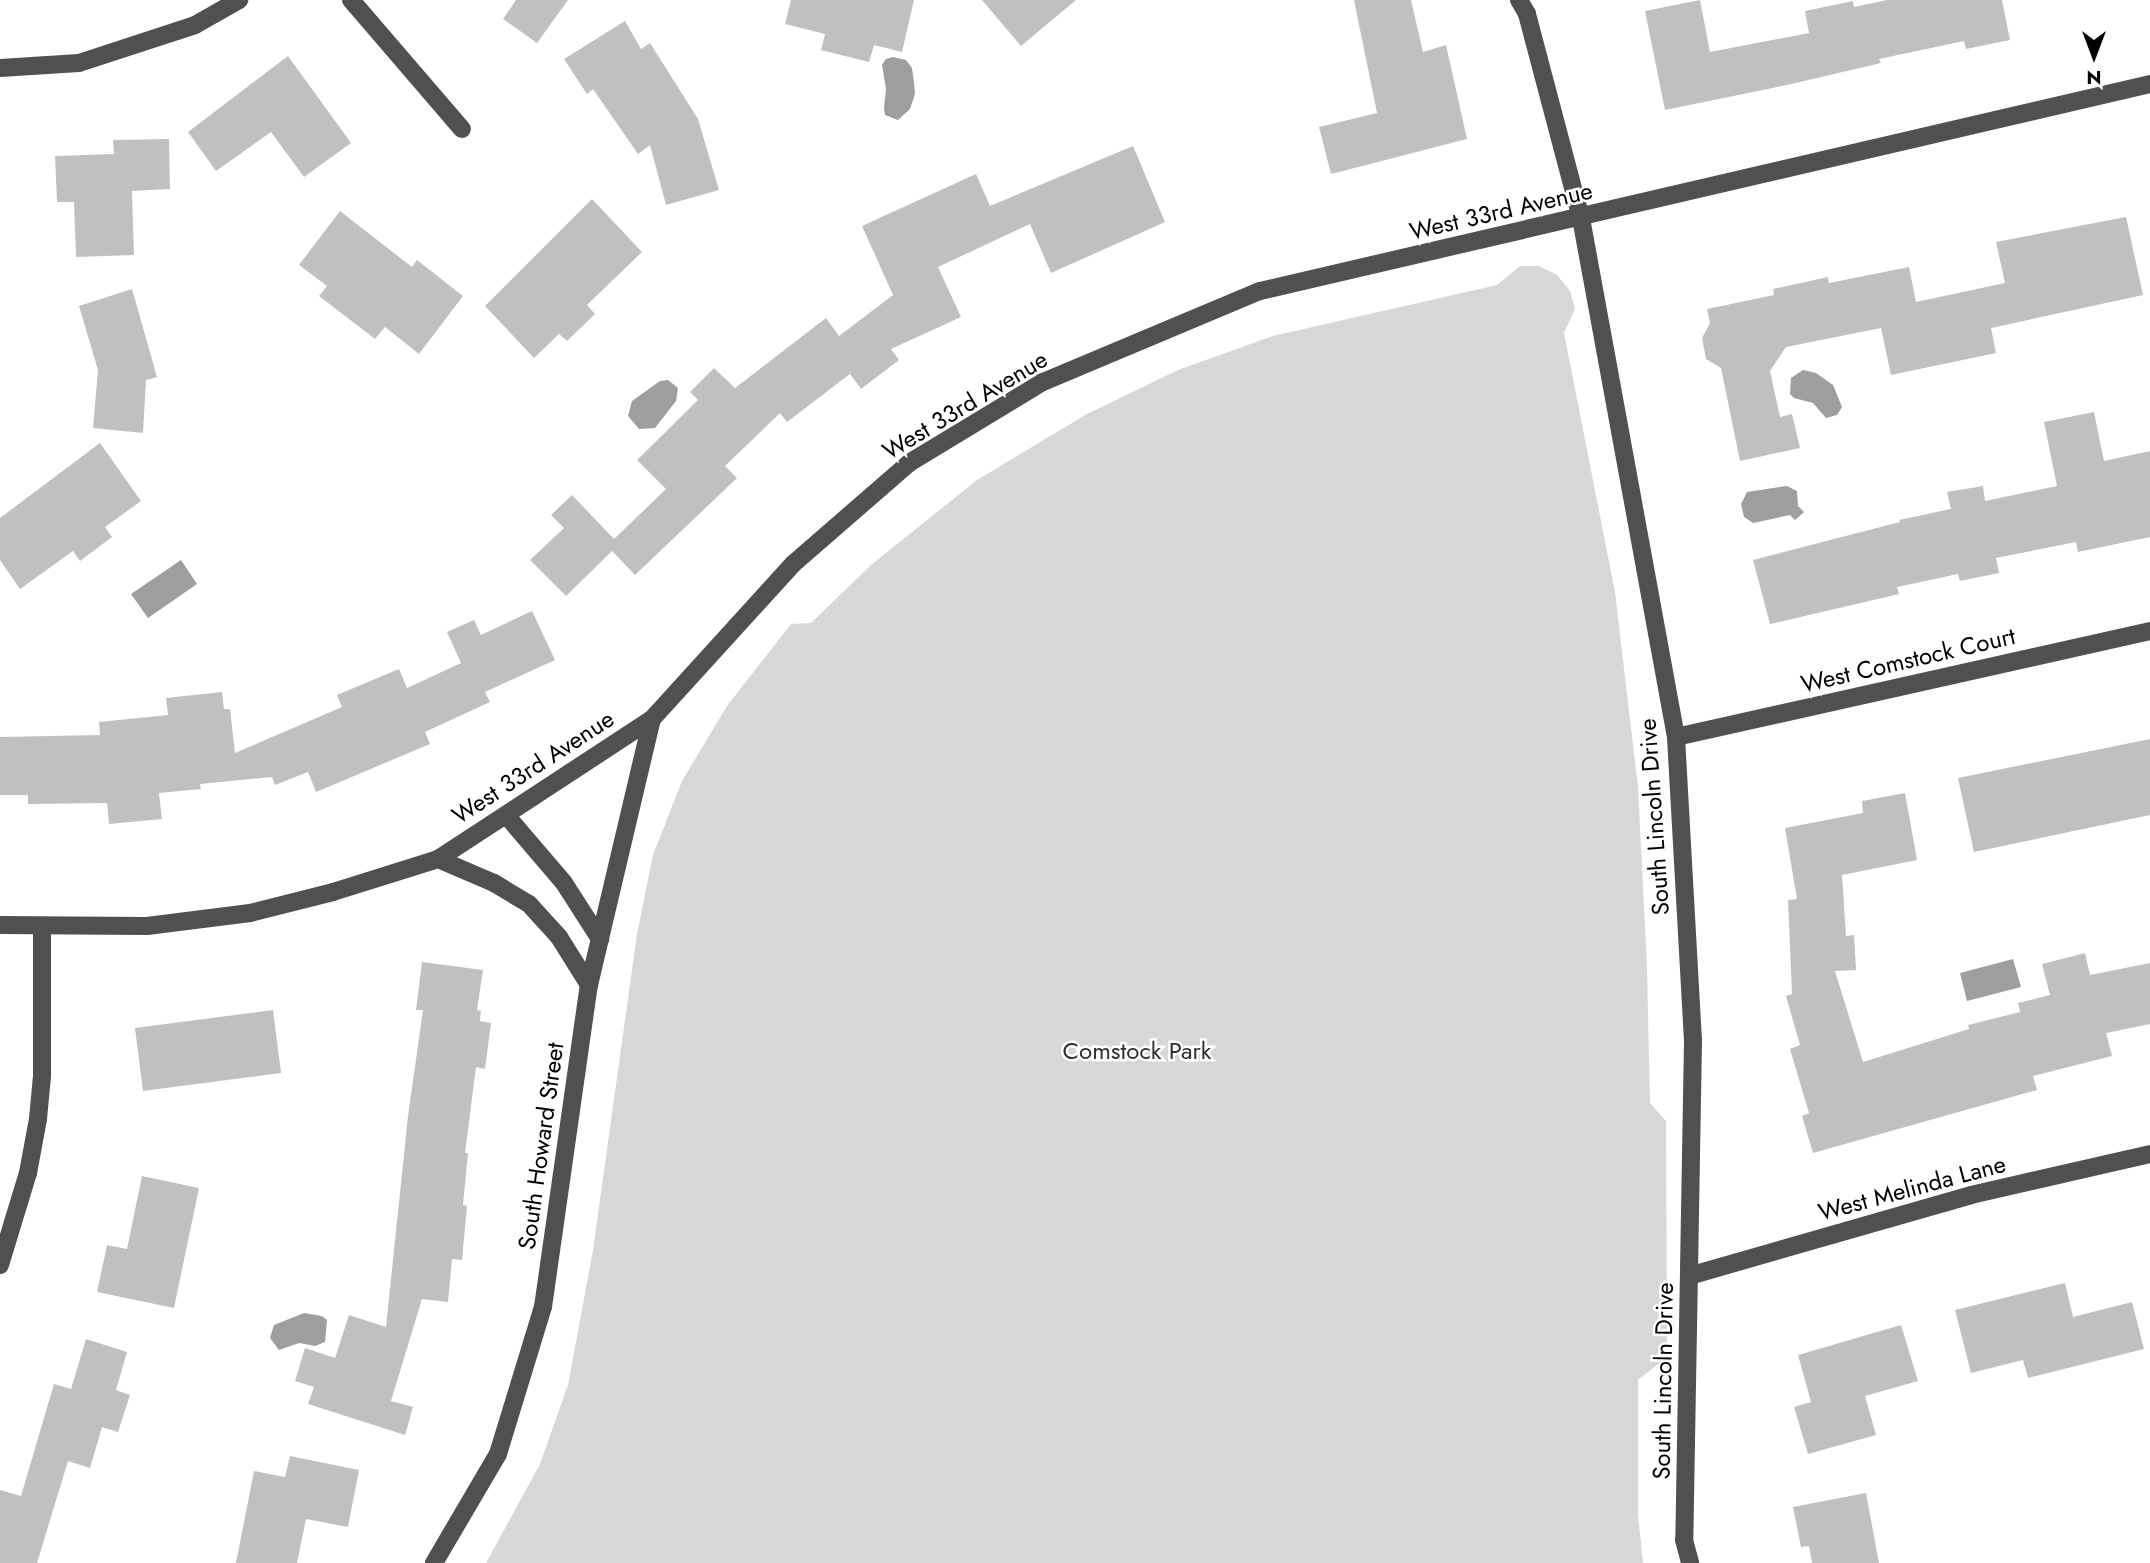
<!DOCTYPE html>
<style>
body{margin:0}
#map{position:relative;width:2150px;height:1563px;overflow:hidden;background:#fff;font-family:Jost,sans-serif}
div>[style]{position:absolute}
.green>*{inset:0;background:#d7d7d7}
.water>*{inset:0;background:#9e9e9e}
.building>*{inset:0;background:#c0c0c0}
.minor>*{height:18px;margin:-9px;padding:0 9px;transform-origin:9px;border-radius:9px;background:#505050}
span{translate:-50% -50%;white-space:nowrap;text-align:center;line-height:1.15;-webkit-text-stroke:5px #fff;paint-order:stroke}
.street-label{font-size:24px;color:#000}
.park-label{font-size:24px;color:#2e2e2e}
.north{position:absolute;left:2059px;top:21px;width:70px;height:70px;-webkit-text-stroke:5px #fff;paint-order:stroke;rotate:180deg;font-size:19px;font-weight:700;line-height:28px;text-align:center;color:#000}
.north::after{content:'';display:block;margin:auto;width:24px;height:32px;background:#000;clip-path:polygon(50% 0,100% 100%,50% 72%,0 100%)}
</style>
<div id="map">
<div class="green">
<div style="clip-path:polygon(1520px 266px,1539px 266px,1557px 275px,1570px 291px,1575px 309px,1564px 333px,1615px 592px,1638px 787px,1647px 967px,1650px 1103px,1666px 1121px,1667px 1349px,1662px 1361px,1638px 1380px,1638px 1515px,1643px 1563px,486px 1563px,540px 1464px,568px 1385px,593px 1250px,637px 934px,653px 855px,682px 781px,727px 706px,791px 624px,811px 623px,871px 565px,977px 480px,1087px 414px,1178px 370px,1273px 336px,1497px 285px)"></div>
</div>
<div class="water">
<div style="clip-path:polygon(893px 57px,906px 60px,912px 68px,914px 82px,915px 94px,910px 109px,898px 120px,885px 115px,884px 108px,886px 89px,882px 65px,886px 59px)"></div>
<div style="clip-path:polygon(1803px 370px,1816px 373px,1833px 385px,1842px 407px,1837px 415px,1826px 418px,1813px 403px,1794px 398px,1790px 394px,1791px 378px)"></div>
<div style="clip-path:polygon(668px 380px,678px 388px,676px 401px,655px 428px,639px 429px,628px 416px,632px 401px,660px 381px)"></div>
<div style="clip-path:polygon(1787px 486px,1797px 491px,1798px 506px,1804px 512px,1795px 520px,1790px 515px,1753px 523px,1744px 517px,1741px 504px,1747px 492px)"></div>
<div style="clip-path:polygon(181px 560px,197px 584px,148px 618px,131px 594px)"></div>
<div style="clip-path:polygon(2013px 959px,2021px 987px,1967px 1001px,1960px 973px)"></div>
<div style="clip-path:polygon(304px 1313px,322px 1316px,327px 1320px,325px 1342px,315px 1346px,299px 1343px,279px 1350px,270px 1338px,274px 1325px)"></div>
</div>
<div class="building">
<div style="clip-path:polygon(516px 0,568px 0,537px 43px,503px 19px)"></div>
<div style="clip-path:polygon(791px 0,914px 0,902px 52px,874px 45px,869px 62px,821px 50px,825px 34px,785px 24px)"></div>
<div style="clip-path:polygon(982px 0,1076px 0,1021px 46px)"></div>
<div style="clip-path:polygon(1354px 0,1411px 0,1423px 52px,1446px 45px,1467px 139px,1331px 174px,1319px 127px,1377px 113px)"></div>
<div style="clip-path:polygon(1700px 0,1710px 52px,1809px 33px,1805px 11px,1853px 1px,1854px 7px,1887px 0,2002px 0,2010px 40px,1966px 49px,1964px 41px,1879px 59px,1881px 63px,1787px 85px,1665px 110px,1645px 11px)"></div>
<div style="clip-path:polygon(625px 21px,641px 49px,650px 43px,698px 119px,719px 190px,666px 205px,650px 145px,638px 154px,593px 89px,587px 94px,564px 59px)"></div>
<div style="clip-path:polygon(288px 56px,351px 143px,304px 177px,271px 132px,216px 171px,188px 132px)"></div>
<div style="clip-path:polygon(169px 139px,170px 189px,132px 191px,134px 255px,76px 257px,74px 202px,57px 202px,55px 156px,114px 154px,113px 140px)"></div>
<div style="clip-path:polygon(1133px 146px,1165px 222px,1051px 273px,1030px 224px,938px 267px,961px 317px,891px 349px,899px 360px,861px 389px,850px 374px,787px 422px,780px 413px,725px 466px,737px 478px,635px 575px,612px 551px,566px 596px,530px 560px,564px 528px,551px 515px,572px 495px,614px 539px,666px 489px,637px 460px,698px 400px,690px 392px,714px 368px,735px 388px,826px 318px,839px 336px,893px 295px,862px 226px,976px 174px,990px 206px)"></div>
<div style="clip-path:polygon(592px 199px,642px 252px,587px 305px,595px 314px,567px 341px,559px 334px,534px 358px,485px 306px)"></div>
<div style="clip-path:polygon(340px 211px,412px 267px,417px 260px,463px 296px,419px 354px,385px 327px,375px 339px,319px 296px,327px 286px,299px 265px)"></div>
<div style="clip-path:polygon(2126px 217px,2143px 295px,1991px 328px,1996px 353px,1891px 375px,1881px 328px,1786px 347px,1770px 371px,1780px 417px,1792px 414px,1800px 448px,1740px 461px,1721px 368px,1706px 359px,1702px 338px,1710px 323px,1707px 309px,1774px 295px,1773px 289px,1828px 277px,1829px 283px,1909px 267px,1916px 302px,2005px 283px,1996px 242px)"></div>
<div style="clip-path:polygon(132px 289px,157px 377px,146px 380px,143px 433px,93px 428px,98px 370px,79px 306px)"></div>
<div style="clip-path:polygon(2094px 412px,2104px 461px,2150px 451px,2150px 537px,2078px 552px,2076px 542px,1996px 558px,1999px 573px,1960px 581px,1958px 574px,1897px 587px,1899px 594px,1770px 624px,1753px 560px,1900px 522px,1899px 520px,1951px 509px,1947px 492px,1983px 486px,1985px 501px,2057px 486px,2044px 422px)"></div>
<div style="clip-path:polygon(100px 443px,141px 501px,105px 527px,112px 537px,80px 561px,73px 551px,20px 589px,0 560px,0 518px)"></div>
<div style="clip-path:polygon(532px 611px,555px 660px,485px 692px,490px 702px,425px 732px,430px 744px,316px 792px,308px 772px,275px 785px,272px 777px,200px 784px,201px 789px,159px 793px,162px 819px,109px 824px,107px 803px,28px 804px,28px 795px,0 795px,0 737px,100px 735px,99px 722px,168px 715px,166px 698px,222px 692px,224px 709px,230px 709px,235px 753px,342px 707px,337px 695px,399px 669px,407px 688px,461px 663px,447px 632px,474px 620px,481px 635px)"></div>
<div style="clip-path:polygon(2150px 739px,2150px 815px,1974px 852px,1958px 778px)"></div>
<div style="clip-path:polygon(1905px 793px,1917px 860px,1842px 875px,1846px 936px,1854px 935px,1856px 970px,1835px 971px,1863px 1062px,1969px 1029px,1968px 1025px,2020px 1012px,2018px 1003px,2050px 995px,2042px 964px,2085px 953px,2090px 975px,2150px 963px,2150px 1024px,2106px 1033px,2112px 1056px,2033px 1076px,2037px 1090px,1813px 1153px,1802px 1116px,1809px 1113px,1790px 1049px,1800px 1045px,1786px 996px,1792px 994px,1788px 900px,1797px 899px,1785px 828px,1863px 813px,1862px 801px)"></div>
<div style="clip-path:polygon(422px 962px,483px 970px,477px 1010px,481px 1011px,480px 1021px,491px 1023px,485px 1069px,476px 1067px,465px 1153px,468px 1153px,463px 1205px,467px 1206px,462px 1260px,452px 1259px,448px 1302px,422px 1299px,391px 1401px,413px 1407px,405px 1435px,308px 1404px,314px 1387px,295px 1381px,305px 1348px,335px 1358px,349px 1315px,386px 1327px,408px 1116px,423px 1010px,416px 1010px)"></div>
<div style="clip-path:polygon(273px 1010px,281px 1073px,143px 1091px,135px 1028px)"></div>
<div style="clip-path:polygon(142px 1176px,199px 1188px,174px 1308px,97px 1292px,107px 1245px,127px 1249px)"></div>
<div style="clip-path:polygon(2065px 1283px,2073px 1317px,2132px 1302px,2144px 1349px,2028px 1378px,2023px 1360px,1971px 1373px,1955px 1310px)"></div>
<div style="clip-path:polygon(1901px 1325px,1918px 1381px,1865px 1396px,1876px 1435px,1808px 1454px,1794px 1407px,1811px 1402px,1798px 1355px)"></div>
<div style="clip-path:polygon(86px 1339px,127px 1352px,116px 1390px,130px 1395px,118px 1432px,102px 1427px,90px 1468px,68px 1461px,37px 1563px,0 1563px,0 1490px,21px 1496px,54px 1384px,71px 1389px)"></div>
<div style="clip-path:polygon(290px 1456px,359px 1470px,348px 1527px,306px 1519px,297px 1563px,236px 1563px,254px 1471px,285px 1477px)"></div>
<div style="clip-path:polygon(1866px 1493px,1879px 1563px,1812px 1563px,1809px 1546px,1801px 1547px,1793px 1507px)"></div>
</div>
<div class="minor">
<div style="left:351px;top:0;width:170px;rotate:49.3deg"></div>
<div style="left:1519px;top:0;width:16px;rotate:60deg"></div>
<div style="left:1527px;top:14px;width:211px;rotate:75.2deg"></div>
<div style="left:1581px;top:218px;width:528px;rotate:79.63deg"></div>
<div style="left:1676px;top:737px;width:304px;rotate:86.8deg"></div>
<div style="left:1693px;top:1041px;width:499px;rotate:91deg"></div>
<div style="left:1684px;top:1540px;width:24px;rotate:75deg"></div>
<div style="left:0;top:68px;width:79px;rotate:-3.6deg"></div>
<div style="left:79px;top:63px;width:122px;rotate:-18.1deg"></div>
<div style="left:195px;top:25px;width:51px;rotate:-29.6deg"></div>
<div style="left:1676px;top:737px;width:486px;rotate:-12.6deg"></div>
<div style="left:506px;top:815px;width:89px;rotate:49.5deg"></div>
<div style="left:564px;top:883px;width:67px;rotate:57.3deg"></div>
<div style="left:438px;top:859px;width:61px;rotate:23.2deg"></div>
<div style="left:494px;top:883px;width:41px;rotate:31deg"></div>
<div style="left:529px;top:904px;width:45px;rotate:47.7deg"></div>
<div style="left:559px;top:937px;width:57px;rotate:58deg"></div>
<div style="left:0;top:925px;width:147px;rotate:0.4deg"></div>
<div style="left:147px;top:926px;width:104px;rotate:-7.2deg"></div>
<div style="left:250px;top:913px;width:86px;rotate:-14.2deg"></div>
<div style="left:333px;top:892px;width:110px;rotate:-17.4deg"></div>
<div style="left:438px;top:859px;width:256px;rotate:-33.2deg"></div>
<div style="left:652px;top:719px;width:210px;rotate:-47.7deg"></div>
<div style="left:793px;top:564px;width:154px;rotate:-41deg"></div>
<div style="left:909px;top:463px;width:157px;rotate:-31.2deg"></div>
<div style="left:1043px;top:382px;width:235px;rotate:-22.8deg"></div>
<div style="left:1260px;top:291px;width:914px;rotate:-13.09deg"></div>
<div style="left:0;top:1265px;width:96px;rotate:-73.1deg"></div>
<div style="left:28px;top:1173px;width:55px;rotate:-79.5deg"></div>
<div style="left:38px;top:1119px;width:43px;rotate:-84.7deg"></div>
<div style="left:42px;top:1076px;width:150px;rotate:-90deg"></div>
<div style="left:1689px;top:1276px;width:293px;rotate:-16deg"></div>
<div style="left:1971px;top:1195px;width:184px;rotate:-12.9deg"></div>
<div style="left:434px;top:1563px;width:126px;rotate:-59.6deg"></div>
<div style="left:498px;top:1454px;width:154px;rotate:-73deg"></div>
<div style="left:543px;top:1307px;width:325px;rotate:-81.9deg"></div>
<div style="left:589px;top:985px;width:273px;rotate:-76.7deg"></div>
</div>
<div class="street-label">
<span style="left:1501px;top:211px;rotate:-13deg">West 33rd Avenue</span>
<span style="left:965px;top:405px;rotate:-31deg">West 33rd Avenue</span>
<span style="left:1908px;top:660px;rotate:-13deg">West Comstock Court</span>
<span style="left:533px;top:767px;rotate:-33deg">West 33rd Avenue</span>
<span style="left:1654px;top:817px;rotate:-94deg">South Lincoln Drive</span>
<span style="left:541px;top:1146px;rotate:-82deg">South Howard Street</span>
<span style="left:1912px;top:1188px;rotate:-15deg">West Melinda Lane</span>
<span style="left:1663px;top:1381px;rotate:-89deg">South Lincoln Drive</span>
</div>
<div class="park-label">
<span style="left:1137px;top:1051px">Comstock Park</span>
</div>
<div class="north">N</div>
</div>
